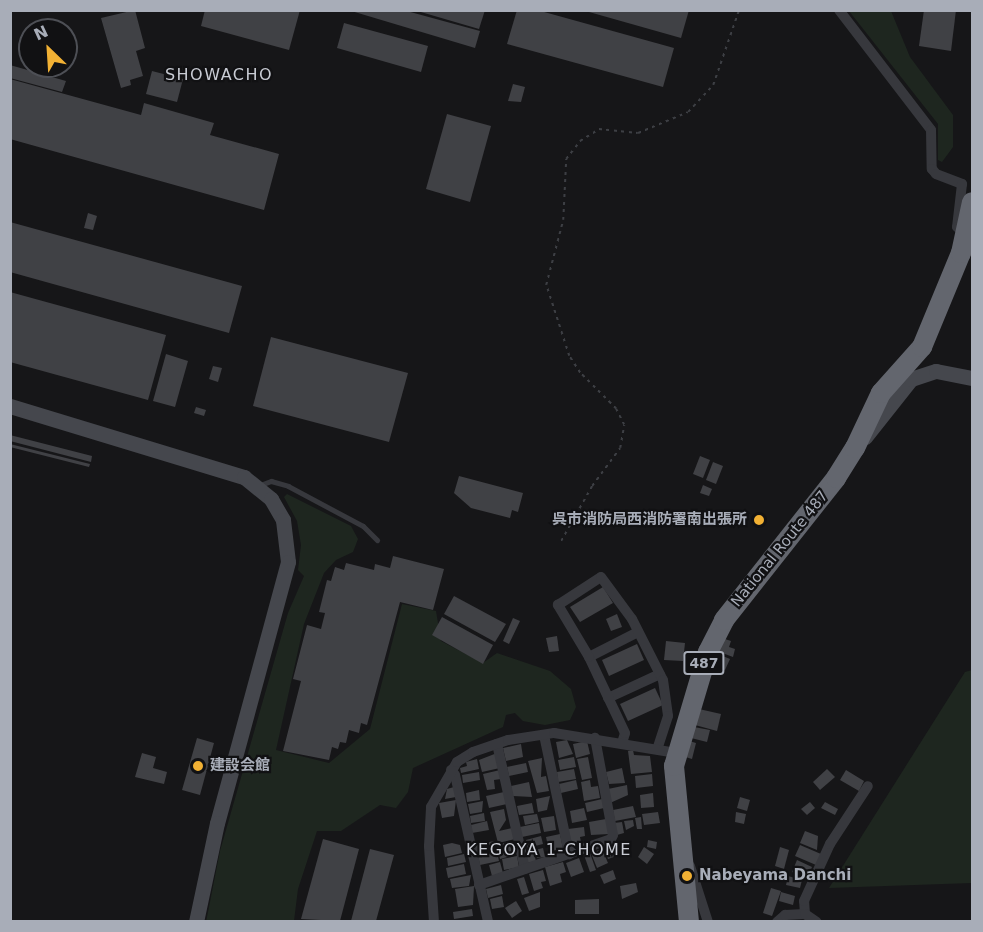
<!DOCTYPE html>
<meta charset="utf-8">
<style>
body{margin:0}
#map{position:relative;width:983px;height:932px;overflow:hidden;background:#161618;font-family:"DejaVu Sans","Noto Sans JP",sans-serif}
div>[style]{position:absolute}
.green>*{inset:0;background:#1e261f}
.building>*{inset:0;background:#404145}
.path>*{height:1.5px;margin-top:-0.75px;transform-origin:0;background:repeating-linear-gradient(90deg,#3d3f44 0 3px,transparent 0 7.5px)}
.lane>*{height:5px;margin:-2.5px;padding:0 2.5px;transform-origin:2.5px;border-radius:2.5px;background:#37383d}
.street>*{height:10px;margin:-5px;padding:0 5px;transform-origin:5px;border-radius:5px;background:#37383d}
.secondary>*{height:15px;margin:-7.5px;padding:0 7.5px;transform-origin:7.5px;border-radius:7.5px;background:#45474d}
.highway>*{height:20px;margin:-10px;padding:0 10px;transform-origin:10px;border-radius:10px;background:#63666e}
.dots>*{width:16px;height:16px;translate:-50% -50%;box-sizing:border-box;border:3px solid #111113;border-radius:50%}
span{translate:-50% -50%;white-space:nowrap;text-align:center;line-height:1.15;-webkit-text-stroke:4.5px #111113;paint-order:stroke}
.shield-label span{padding:2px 4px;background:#111113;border:2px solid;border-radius:4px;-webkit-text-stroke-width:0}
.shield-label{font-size:14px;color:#a8adb8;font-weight:700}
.poi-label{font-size:15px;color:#a8adb8;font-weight:700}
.right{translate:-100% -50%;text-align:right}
.left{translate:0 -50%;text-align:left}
.street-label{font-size:15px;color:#a8adb8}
.neighbourhood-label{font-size:16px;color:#c9ccd4;letter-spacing:1.5px}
.frame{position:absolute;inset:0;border:12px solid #a8adb8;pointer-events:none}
.north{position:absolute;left:18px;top:18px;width:60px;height:60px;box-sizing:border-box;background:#111113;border:2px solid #4d4f55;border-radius:50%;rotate:335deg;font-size:16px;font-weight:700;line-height:24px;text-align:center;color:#a8adb8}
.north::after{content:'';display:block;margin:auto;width:21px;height:27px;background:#f2b134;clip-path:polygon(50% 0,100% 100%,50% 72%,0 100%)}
</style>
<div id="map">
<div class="green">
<div style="clip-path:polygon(849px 11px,891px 11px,910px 57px,953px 115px,953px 147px,942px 162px,938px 160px,938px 124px)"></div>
<div style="clip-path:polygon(287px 494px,351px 526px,358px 539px,353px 552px,336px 560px,324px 573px,304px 624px,276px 750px,329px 763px,370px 729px,402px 604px,436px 611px,441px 641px,483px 663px,497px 653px,550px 671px,571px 689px,576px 707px,570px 720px,545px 725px,523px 721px,515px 713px,506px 715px,503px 727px,413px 768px,408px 792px,396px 808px,380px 805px,341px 831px,317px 831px,298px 889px,294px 921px,206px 922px,220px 851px,288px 613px,304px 576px,298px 570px,301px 545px,297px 521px,284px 497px)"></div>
<div style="clip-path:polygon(972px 670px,972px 883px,829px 888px,965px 672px)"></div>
</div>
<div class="building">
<div style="clip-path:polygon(135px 10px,145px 48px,136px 51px,143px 76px,130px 80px,131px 85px,121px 88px,101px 18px)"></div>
<div style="clip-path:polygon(205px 10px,300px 10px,289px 50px,201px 26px)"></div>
<div style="clip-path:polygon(348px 10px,403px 10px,480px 31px,475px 48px)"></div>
<div style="clip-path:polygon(414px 10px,485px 10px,479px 29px)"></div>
<div style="clip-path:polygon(517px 10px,537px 10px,674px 48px,663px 87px,507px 44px)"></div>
<div style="clip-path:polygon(582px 10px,689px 10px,681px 38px)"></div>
<div style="clip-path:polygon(924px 10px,956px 10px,951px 51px,919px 46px)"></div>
<div style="clip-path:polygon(344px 23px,428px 46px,421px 72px,337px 48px)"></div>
<div style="clip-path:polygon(10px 65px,66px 81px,62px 92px,10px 78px)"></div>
<div style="clip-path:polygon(152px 71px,183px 79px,177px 102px,146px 94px)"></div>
<div style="clip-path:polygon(10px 79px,141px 115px,144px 103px,214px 123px,210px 135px,279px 154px,264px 210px,10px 139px)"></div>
<div style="clip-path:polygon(513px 84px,525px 87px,521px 102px,508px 101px)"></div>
<div style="clip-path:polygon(447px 114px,491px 126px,470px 202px,426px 189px)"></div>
<div style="clip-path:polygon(88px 213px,97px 216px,93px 230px,84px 228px)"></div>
<div style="clip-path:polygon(10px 222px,242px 286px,229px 333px,10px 272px)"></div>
<div style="clip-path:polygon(10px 292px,166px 335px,148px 400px,10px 362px)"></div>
<div style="clip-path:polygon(271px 337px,408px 373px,389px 442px,253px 406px)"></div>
<div style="clip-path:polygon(166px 354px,188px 361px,175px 407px,153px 401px)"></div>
<div style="clip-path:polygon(213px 366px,222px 368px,218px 382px,209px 379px)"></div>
<div style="clip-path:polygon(196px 407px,206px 410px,204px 416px,194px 413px)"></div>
<div style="clip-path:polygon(10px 435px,92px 456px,91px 462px,10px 441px)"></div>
<div style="clip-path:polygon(10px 444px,90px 464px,89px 467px,10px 447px)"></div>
<div style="clip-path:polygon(700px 456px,710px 460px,703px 478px,693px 474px)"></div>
<div style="clip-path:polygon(713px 462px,723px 466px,716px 484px,706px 480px)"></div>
<div style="clip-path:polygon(459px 476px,523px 493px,518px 512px,512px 510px,510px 518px,471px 508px,454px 493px)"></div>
<div style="clip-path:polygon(703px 485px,712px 489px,709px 496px,700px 493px)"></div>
<div style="clip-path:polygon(393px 556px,444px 569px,433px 610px,400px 602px,367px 725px,361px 723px,359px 733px,349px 730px,346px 743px,340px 742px,338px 749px,332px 747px,329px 760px,283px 751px,301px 681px,293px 679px,307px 625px,321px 629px,325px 613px,319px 612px,327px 580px,331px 581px,335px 567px,344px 570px,346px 563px,374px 570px,375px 564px,390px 568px)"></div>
<div style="clip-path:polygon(603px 587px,613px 603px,580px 622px,570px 607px)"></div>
<div style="clip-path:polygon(454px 596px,506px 624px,495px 642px,444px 614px)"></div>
<div style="clip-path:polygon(617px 614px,622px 627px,611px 631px,606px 619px)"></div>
<div style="clip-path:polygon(442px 617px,493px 645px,483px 664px,432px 635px)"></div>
<div style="clip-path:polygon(513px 618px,520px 621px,509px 644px,503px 641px)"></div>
<div style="clip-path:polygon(557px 636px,559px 651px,549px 652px,546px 638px)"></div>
<div style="clip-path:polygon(722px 638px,731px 641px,729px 647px,735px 649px,733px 657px,717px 651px)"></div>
<div style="clip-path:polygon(666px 641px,685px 643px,683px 661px,664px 660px)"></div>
<div style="clip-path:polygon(637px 644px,644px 660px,609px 676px,602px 660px)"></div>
<div style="clip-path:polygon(718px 654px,730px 659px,725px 670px,714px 665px)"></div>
<div style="clip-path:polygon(655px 688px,663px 705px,628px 721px,620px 704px)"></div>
<div style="clip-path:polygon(699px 709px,721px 714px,717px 731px,695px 725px)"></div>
<div style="clip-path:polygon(694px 727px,710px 730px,707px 742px,691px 738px)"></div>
<div style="clip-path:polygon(197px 738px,214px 743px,200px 795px,182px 790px)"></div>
<div style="clip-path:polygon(567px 740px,573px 754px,559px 758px,556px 742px)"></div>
<div style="clip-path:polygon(686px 740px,696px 743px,692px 759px,682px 756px)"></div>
<div style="clip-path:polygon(587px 741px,590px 754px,576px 758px,573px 744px)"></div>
<div style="clip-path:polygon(521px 744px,523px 757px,506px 761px,503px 748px)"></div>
<div style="clip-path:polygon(633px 750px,634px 755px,650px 756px,652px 772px,631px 774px,628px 751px)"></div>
<div style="clip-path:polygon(142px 753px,156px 757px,153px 768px,167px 772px,164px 784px,135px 777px)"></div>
<div style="clip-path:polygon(497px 753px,500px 768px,482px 772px,479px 760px)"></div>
<div style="clip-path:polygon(574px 757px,576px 767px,560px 770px,558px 760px)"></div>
<div style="clip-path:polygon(588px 757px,592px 778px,582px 780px,577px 759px)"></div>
<div style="clip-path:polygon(542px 758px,541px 777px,546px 776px,549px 791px,537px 793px,528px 761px)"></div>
<div style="clip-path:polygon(477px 759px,479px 769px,461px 773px,460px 768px,467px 766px,466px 762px)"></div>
<div style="clip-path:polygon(526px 763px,528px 772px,509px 776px,507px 767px)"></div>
<div style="clip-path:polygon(622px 768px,625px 783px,609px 784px,606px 772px)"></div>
<div style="clip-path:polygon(574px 769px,576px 779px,558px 782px,557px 772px)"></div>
<div style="clip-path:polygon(827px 769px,835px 777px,820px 790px,813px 782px)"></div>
<div style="clip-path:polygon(500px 770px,501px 779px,494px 780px,495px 789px,487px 790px,483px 774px)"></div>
<div style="clip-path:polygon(846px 770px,864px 781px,859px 791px,840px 780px)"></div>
<div style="clip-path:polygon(479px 772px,480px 780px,463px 783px,462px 775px)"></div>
<div style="clip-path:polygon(652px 774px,653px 786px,636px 788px,635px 776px)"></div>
<div style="clip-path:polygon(576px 780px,578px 789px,561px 793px,559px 784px)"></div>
<div style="clip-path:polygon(590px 780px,591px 787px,598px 786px,600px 798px,584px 801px,581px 782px)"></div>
<div style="clip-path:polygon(529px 782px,532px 797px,513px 796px,511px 786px)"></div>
<div style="clip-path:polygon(627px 785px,628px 795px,610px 803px,608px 789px)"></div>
<div style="clip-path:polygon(454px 787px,456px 797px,445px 799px,447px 789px)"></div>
<div style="clip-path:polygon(479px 790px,480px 800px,467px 802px,466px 793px)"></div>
<div style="clip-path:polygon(504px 792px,507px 804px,489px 808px,486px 796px)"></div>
<div style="clip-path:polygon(653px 793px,654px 807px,641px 808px,640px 795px)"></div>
<div style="clip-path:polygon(550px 796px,547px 810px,538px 812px,536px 799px)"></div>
<div style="clip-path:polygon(740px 797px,750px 800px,747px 811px,737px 808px)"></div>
<div style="clip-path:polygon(602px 799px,604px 808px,587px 812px,585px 803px)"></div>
<div style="clip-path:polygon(456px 800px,454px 816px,442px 818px,439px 803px)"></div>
<div style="clip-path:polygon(483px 801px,482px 812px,470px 814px,468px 804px)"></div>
<div style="clip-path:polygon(810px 802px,815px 808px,807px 815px,801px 809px)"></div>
<div style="clip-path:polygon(825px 802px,838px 809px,835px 815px,821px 808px)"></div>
<div style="clip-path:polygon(532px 803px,534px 813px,519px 815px,517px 806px)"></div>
<div style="clip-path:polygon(633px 806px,636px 817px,615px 821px,613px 810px)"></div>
<div style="clip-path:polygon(584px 808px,587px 820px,572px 823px,570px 811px)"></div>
<div style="clip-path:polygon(504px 809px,506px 820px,499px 831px,512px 828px,515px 839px,498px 843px,490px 812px)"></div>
<div style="clip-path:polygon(658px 812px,660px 823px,644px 825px,642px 814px)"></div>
<div style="clip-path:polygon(736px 812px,746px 814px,744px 824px,735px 822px)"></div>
<div style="clip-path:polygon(484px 813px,485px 821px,471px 823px,470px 816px)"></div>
<div style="clip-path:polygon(537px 814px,539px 822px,525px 825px,523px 816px)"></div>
<div style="clip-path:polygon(554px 816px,556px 830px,544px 832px,541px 818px)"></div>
<div style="clip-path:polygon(641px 817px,642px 829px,637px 829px,635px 818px)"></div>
<div style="clip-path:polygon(606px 819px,609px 834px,591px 835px,589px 822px)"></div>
<div style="clip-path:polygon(633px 820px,634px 826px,626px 830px,624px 821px)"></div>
<div style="clip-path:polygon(487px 821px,489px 830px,472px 833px,471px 825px)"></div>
<div style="clip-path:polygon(622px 822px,624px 833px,617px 835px,614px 823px)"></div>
<div style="clip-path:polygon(539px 823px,541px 833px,522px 837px,520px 827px)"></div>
<div style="clip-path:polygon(584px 827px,585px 836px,580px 837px,581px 842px,571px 844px,568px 829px)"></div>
<div style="clip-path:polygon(805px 831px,818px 836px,817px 850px,800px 843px)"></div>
<div style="clip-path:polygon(560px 834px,563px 849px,549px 851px,546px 837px)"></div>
<div style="clip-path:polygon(541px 836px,543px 844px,527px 848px,526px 840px)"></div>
<div style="clip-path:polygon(323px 839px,359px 849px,340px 921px,301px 919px)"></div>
<div style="clip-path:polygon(648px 840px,657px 842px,656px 849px,647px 847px)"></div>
<div style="clip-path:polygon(494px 841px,496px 851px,478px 855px,475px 845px)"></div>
<div style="clip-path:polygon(508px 842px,514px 855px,500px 859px,497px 845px)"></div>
<div style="clip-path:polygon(452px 843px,460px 845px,462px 853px,445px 857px,443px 845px)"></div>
<div style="clip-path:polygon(612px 843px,617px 856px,608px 859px,604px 846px)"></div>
<div style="clip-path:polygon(800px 845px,821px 854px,816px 865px,795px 856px)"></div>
<div style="clip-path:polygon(644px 847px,654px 854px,647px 864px,638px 857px)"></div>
<div style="clip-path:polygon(780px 847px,789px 850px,784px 869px,775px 866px)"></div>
<div style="clip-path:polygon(543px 848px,545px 857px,537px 858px,535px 850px)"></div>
<div style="clip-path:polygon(370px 849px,394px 855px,376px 921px,351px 921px)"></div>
<div style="clip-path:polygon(602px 849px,608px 863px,597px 868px,591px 853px)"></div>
<div style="clip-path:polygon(533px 850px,536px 861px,527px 863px,524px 852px)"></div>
<div style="clip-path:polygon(497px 852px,499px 861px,480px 865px,478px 856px)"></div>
<div style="clip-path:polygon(590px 853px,596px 870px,590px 872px,584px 855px)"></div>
<div style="clip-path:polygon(464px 854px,466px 862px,448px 866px,447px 858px)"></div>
<div style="clip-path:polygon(517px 856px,519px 867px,504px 870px,502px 859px)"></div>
<div style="clip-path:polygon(579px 858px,584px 872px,571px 877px,566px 863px)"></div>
<div style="clip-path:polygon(797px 860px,812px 867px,807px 879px,792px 872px)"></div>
<div style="clip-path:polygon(500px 862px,503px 873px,492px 876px,489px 865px)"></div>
<div style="clip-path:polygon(563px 862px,566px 872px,560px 874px,562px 882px,550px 886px,545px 867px)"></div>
<div style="clip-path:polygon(464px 864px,466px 874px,448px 878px,446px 868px)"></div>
<div style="clip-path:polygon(543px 870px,546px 881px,541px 882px,543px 888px,534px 891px,529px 874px)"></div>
<div style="clip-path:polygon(613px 870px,616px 879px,604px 884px,600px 875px)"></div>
<div style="clip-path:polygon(471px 875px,469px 886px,452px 888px,450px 879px)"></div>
<div style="clip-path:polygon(788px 876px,802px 880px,800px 888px,786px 885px)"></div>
<div style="clip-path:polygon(524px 877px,529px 893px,522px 895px,517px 879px)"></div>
<div style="clip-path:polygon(636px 883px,638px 892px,622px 899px,620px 886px)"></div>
<div style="clip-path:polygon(501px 885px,503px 894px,488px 898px,486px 889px)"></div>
<div style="clip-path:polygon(474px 886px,473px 905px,458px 907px,455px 889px)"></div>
<div style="clip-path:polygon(771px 888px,781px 891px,772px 916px,763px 913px)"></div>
<div style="clip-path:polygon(540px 892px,540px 907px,529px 911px,524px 898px)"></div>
<div style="clip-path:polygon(781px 892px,795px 896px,793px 905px,779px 901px)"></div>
<div style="clip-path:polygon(502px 896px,504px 907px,492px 909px,490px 899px)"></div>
<div style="clip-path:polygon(599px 899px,599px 914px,575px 914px,575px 900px)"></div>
<div style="clip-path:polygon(516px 901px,522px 911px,512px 918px,505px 908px)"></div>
<div style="clip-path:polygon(472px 909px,473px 916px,454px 919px,453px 912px)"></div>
</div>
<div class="path">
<div style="left:561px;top:541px;width:63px;rotate:-60.6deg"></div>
<div style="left:592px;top:486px;width:47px;rotate:-53.6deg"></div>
<div style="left:620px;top:448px;width:23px;rotate:-80deg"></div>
<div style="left:624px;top:425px;width:18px;rotate:-117deg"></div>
<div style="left:616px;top:409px;width:51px;rotate:-135deg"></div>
<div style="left:580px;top:373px;width:20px;rotate:-123deg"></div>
<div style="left:569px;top:356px;width:75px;rotate:-107.9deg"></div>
<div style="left:546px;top:285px;width:67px;rotate:-75.3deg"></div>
<div style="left:563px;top:220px;width:61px;rotate:-87.2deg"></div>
<div style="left:566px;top:159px;width:23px;rotate:-52deg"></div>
<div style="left:580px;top:141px;width:22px;rotate:-32deg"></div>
<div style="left:599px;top:129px;width:39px;rotate:6deg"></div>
<div style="left:638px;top:133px;width:54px;rotate:-22.8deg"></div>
<div style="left:688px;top:112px;width:37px;rotate:-47deg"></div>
<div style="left:713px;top:85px;width:79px;rotate:-70.9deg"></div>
</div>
<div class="lane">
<div style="left:260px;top:485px;width:12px;rotate:-20deg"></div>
<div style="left:271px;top:481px;width:18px;rotate:16deg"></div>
<div style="left:288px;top:486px;width:85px;rotate:28.1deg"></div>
<div style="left:363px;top:526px;width:20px;rotate:45deg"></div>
</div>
<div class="street">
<div style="left:839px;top:10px;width:151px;rotate:52.5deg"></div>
<div style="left:931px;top:130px;width:39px;rotate:89deg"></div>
<div style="left:932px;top:169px;width:6px;rotate:51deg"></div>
<div style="left:936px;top:174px;width:28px;rotate:21deg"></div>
<div style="left:962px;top:184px;width:43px;rotate:96.6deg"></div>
<div style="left:957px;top:227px;width:11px;rotate:41deg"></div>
<div style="left:589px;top:657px;width:55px;rotate:-27deg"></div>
<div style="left:608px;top:698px;width:57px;rotate:-24.8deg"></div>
<div style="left:544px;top:735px;width:122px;rotate:78.1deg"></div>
<div style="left:622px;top:743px;width:10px;rotate:-73deg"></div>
<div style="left:625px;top:733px;width:84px;rotate:-115.3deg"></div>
<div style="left:589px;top:657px;width:61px;rotate:-120.8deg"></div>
<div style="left:558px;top:605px;width:51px;rotate:-33.1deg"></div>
<div style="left:601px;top:577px;width:52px;rotate:53.6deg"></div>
<div style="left:632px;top:619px;width:68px;rotate:63.1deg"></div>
<div style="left:663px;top:680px;width:36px;rotate:82deg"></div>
<div style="left:668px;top:716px;width:35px;rotate:108deg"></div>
<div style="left:497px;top:744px;width:128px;rotate:77.4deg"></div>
<div style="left:451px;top:770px;width:6px;rotate:51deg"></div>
<div style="left:455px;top:775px;width:151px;rotate:77.3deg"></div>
<div style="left:690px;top:866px;width:59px;rotate:72.2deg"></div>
<div style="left:479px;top:885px;width:140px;rotate:-19.2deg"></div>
<div style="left:611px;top:839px;width:4px;rotate:-63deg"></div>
<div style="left:613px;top:835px;width:99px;rotate:-100.5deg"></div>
<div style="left:805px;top:914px;width:13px;rotate:-94deg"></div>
<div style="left:804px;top:901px;width:63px;rotate:-65.5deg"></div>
<div style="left:830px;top:844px;width:69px;rotate:-56.8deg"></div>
<div style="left:434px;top:922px;width:76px;rotate:-93.8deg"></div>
<div style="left:429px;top:846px;width:39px;rotate:-87deg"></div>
<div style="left:431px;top:807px;width:52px;rotate:-60deg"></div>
<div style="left:457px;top:762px;width:19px;rotate:-32deg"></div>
<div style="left:473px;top:752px;width:37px;rotate:-19deg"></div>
<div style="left:508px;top:740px;width:47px;rotate:-8.7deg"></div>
<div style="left:554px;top:733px;width:124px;rotate:9.3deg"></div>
<div style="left:777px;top:922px;width:11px;rotate:-41deg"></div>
<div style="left:785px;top:915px;width:20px;rotate:-3deg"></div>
<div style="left:805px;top:914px;width:14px;rotate:34deg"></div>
</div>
<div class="secondary">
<div style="left:10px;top:406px;width:245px;rotate:16.9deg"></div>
<div style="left:244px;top:477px;width:35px;rotate:39deg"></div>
<div style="left:271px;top:499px;width:24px;rotate:60deg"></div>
<div style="left:283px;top:520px;width:42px;rotate:83.2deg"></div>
<div style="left:288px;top:562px;width:270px;rotate:105.2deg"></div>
<div style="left:217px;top:823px;width:101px;rotate:102deg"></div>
<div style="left:865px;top:437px;width:74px;rotate:-51.6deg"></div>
<div style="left:911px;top:379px;width:26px;rotate:-18deg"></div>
<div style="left:936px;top:371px;width:37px;rotate:11deg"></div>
</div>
<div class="highway">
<div style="left:689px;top:922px;width:157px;rotate:-95.5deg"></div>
<div style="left:674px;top:766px;width:119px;rotate:-73.4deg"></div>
<div style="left:708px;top:652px;width:36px;rotate:-63deg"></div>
<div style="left:724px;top:620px;width:181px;rotate:-51.7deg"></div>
<div style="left:836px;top:478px;width:36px;rotate:-58deg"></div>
<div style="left:855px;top:448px;width:61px;rotate:-64.7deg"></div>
<div style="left:881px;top:393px;width:62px;rotate:-48.3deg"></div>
<div style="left:922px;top:347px;width:102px;rotate:-67.5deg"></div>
<div style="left:961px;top:253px;width:52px;rotate:-77.8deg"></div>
</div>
<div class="dots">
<div style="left:759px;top:520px;background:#f2b134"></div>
<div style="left:198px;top:766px;background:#f2b134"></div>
<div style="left:687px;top:876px;background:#f2b134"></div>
</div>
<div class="shield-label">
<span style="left:704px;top:663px">487</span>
</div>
<div class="poi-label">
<span class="right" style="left:747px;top:520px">呉市消防局西消防署南出張所</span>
<span class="left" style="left:210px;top:766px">建設会館</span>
<span class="left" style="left:699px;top:876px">Nabeyama Danchi</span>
</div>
<div class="street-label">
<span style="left:780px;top:549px;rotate:-51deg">National Route 487</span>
</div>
<div class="neighbourhood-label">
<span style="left:219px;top:75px">SHOWACHO</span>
<span style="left:549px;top:850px">KEGOYA 1-CHOME</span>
</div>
<div class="frame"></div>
<div class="north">N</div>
</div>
